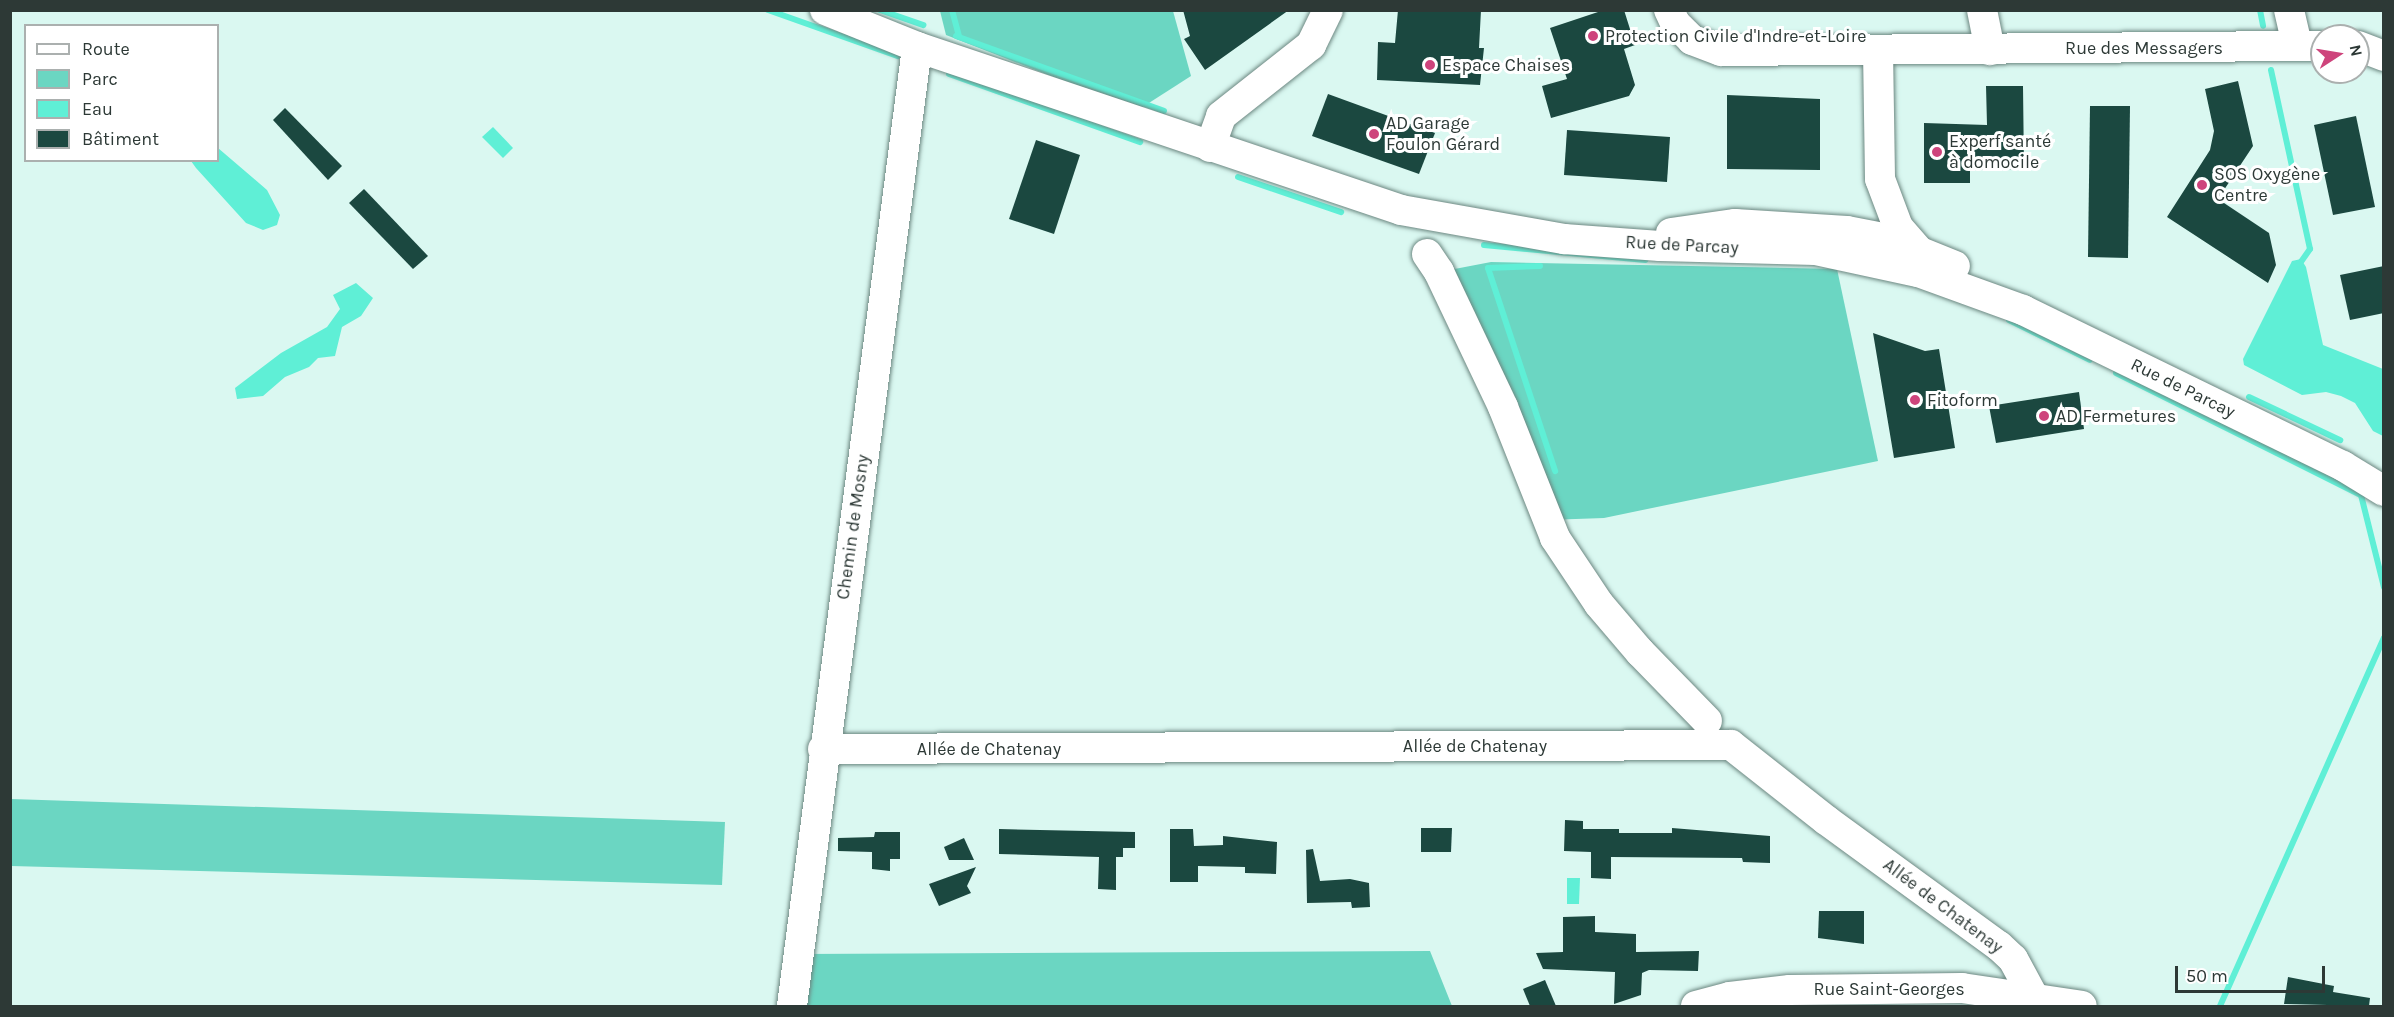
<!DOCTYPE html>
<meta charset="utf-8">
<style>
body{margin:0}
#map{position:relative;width:2394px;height:1017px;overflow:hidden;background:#daf8f1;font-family:Karla,sans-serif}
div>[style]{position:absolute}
.green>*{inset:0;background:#6bd6c2}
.water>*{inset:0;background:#5fefd6}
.stream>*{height:6px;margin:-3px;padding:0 3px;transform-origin:3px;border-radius:3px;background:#5fefd6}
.building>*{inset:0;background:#1b4840}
.roads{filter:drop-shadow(0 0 2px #6c8781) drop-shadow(0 0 2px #6c8781)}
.minor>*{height:30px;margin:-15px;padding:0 15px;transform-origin:15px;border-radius:15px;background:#fff}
.dots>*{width:16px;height:16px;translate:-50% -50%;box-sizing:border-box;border:3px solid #fff;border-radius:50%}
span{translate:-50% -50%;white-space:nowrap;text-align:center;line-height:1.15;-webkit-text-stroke:6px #fff;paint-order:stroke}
.poi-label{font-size:18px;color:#2d3936}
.left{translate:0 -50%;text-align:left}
.street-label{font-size:18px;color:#2d3936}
.frame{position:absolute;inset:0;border:12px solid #2d3936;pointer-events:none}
.legend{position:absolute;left:24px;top:24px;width:195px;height:138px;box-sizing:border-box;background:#fff;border:2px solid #abb0af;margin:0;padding:8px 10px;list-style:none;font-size:18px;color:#2d3936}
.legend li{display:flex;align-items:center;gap:12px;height:30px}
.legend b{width:30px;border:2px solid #abb0af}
.north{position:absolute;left:2310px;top:24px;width:60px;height:60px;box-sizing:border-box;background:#fff;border:2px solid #abb0af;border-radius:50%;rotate:78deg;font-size:16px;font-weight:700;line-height:24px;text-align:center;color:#2d3936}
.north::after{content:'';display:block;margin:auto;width:21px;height:27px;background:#ce447c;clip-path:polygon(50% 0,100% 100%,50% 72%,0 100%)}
.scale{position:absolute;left:2175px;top:966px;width:150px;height:27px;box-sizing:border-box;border:3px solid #2d3936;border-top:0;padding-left:8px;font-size:18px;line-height:21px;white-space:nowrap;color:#2d3936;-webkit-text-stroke:4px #fff;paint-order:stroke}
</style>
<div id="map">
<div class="green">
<div style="clip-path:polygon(940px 11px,1173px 11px,1191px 76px,1138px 110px,946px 35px)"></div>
<div style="clip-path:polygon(1491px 262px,1837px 269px,1878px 461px,1604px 518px,1547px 520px,1439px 272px)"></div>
<div style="clip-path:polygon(11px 799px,725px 822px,722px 885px,11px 866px)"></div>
<div style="clip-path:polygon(1430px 951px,1452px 1006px,793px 1006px,799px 954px)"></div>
</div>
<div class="water">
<div style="clip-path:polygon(493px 127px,513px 148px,503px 158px,482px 137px)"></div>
<div style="clip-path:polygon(218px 148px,267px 190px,280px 215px,277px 225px,263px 230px,246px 223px,196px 168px,191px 161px,218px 160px)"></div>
<div style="clip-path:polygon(2301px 259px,2306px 267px,2323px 345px,2383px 369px,2383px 436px,2373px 431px,2355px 403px,2341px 396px,2326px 392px,2302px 395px,2244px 365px,2243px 359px,2292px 261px)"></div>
<div style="clip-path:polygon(356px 283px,373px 298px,361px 316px,342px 327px,335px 356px,318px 358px,309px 367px,285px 377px,263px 396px,237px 399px,235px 388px,281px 353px,327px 327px,340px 309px,333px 295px)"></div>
<div style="clip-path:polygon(1567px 878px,1580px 878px,1579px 904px,1567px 904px)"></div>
</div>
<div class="stream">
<div style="left:768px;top:10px;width:138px;rotate:19.5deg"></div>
<div style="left:880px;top:10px;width:46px;rotate:19.2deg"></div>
<div style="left:952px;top:10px;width:28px;rotate:75deg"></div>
<div style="left:2260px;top:10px;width:16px;rotate:79deg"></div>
<div style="left:956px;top:36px;width:221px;rotate:19.8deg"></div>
<div style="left:2271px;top:70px;width:183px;rotate:77.7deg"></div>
<div style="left:2310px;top:249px;width:19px;rotate:125deg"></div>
<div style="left:949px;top:74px;width:203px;rotate:19.6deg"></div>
<div style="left:1238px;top:177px;width:109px;rotate:18.8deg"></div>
<div style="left:1484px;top:245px;width:162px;rotate:5.3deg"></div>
<div style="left:1540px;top:266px;width:52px;rotate:177.8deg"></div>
<div style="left:1488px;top:268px;width:214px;rotate:71.7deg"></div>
<div style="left:2009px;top:320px;width:90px;rotate:26.3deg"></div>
<div style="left:2116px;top:373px;width:274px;rotate:26.5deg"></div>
<div style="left:2361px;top:495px;width:95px;rotate:76deg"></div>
<div style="left:2249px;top:397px;width:101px;rotate:25.3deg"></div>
<div style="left:2220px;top:1006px;width:403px;rotate:-66deg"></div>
</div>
<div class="building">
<div style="clip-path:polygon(1183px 10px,1289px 10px,1205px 70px,1184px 39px,1190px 36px)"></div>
<div style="clip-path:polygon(1398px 10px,1481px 10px,1479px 48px,1484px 48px,1480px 85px,1377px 80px,1378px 42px,1395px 43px)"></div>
<div style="clip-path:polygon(1604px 10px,1624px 10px,1635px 45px,1624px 49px,1635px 85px,1629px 96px,1551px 118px,1542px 86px,1567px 79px,1550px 28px)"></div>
<div style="clip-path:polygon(2238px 81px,2253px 146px,2218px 199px,2269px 233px,2276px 265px,2268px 283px,2167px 217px,2210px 150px,2214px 131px,2205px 89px)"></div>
<div style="clip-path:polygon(1986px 86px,2023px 86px,2024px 169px,1970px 170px,1970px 183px,1924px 183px,1924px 123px,1987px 125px)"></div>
<div style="clip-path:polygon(1328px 94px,1435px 133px,1419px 174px,1312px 136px)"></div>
<div style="clip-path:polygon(1727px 95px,1820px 99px,1820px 170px,1727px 169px)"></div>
<div style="clip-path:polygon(2090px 106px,2130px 106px,2128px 258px,2088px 257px)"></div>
<div style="clip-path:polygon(285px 108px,342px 166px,328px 180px,273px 120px)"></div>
<div style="clip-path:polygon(2356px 116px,2375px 207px,2333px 215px,2314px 125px)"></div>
<div style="clip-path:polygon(1567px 130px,1670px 137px,1667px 182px,1564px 175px)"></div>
<div style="clip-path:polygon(1036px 140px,1080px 155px,1054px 234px,1009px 219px)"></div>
<div style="clip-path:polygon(364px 189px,428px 256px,413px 269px,349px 203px)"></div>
<div style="clip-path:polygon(2384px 266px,2384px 313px,2350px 320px,2340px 275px)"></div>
<div style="clip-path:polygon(1873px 333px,1925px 351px,1939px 349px,1955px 448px,1894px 458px)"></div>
<div style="clip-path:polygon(2079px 392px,2084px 429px,1996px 443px,1989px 406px)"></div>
<div style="clip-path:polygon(1565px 820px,1583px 821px,1583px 829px,1619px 829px,1619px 833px,1672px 833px,1672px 828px,1770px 836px,1770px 863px,1743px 862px,1742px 858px,1611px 857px,1611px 879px,1591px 878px,1591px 852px,1564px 851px)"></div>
<div style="clip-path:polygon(1421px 828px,1452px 828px,1451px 852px,1421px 852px)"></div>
<div style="clip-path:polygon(999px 829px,1135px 832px,1135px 848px,1123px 848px,1123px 857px,1116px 857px,1116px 890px,1098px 889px,1099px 857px,999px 854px)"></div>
<div style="clip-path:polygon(1170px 829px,1193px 829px,1194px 846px,1223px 845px,1223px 836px,1277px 842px,1276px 874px,1245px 873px,1245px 867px,1198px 866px,1198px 882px,1170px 882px)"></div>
<div style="clip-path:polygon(875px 832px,900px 832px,900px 859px,890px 859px,890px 871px,872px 869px,872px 852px,838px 851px,838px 838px,874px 837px)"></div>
<div style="clip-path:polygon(964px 838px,974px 860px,949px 860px,944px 847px)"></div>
<div style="clip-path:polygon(1313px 849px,1320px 881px,1350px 879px,1369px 883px,1370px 907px,1352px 908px,1351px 902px,1307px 903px,1306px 850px)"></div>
<div style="clip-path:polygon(976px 867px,967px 886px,971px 893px,939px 906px,929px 884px)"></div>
<div style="clip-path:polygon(1819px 911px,1864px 911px,1864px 944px,1818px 938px)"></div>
<div style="clip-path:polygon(1595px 916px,1595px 932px,1636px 934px,1636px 952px,1699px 951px,1698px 971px,1649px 970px,1642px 973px,1641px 995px,1614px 1004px,1615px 972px,1543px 969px,1536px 953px,1563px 952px,1563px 917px)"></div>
<div style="clip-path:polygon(2288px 977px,2334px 986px,2333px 992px,2370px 998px,2369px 1006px,2284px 1004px)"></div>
<div style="clip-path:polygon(1545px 980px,1556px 1006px,1530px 1006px,1523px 989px)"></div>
</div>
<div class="roads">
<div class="minor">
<div style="left:825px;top:10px;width:99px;rotate:21.9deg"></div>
<div style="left:917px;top:47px;width:511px;rotate:18.61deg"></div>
<div style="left:1401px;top:210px;width:166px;rotate:10.1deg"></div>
<div style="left:1564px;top:239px;width:96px;rotate:4.2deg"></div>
<div style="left:1660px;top:246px;width:156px;rotate:1.5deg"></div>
<div style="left:1816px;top:250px;width:104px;rotate:12.2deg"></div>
<div style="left:1918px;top:272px;width:112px;rotate:19.9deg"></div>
<div style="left:2023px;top:310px;width:356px;rotate:26deg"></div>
<div style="left:2343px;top:466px;width:48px;rotate:31.4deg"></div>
<div style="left:1669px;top:10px;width:14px;rotate:65deg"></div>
<div style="left:1675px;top:23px;width:24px;rotate:45deg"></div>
<div style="left:1692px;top:40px;width:31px;rotate:21deg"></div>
<div style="left:1721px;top:51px;width:576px;rotate:-0.5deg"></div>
<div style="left:1982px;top:10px;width:41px;rotate:78.7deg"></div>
<div style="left:2289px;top:10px;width:37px;rotate:77deg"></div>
<div style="left:2297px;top:46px;width:25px"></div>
<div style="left:2358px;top:46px;width:28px;rotate:21deg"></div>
<div style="left:1878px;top:50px;width:129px;rotate:89.1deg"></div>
<div style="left:1880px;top:179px;width:51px;rotate:69.4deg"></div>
<div style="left:1898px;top:227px;width:30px;rotate:49deg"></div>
<div style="left:1210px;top:147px;width:33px;rotate:-70deg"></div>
<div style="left:1221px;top:116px;width:115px;rotate:-38.3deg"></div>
<div style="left:1311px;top:45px;width:39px;rotate:-64deg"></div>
<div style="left:1671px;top:233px;width:65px;rotate:-8deg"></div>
<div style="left:1735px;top:224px;width:112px;rotate:3.6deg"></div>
<div style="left:1847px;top:231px;width:42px;rotate:11deg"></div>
<div style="left:1888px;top:239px;width:72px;rotate:21.9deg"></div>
<div style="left:1427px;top:254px;width:22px;rotate:56deg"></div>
<div style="left:1439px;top:272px;width:149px;rotate:64.6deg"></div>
<div style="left:1503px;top:407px;width:141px;rotate:68.3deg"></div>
<div style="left:1555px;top:538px;width:79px;rotate:56.3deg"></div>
<div style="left:1599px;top:604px;width:63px;rotate:49.5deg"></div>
<div style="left:1640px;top:652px;width:96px;rotate:45.8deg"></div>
<div style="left:823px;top:749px;width:908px;rotate:-0.25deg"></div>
<div style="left:1731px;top:745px;width:121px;rotate:38.3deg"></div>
<div style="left:1826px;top:820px;width:214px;rotate:36.1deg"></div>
<div style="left:1999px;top:946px;width:19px;rotate:43deg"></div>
<div style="left:2013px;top:959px;width:42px;rotate:61.6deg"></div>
<div style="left:792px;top:1006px;width:967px;rotate:-82.57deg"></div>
<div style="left:1696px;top:1006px;width:35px;rotate:-15deg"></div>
<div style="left:1730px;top:997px;width:60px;rotate:-6.7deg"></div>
<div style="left:1790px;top:990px;width:172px;rotate:-0.7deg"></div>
<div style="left:1962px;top:988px;width:121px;rotate:8.5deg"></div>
</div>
</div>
<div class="dots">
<div style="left:1593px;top:36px;background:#ce447c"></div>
<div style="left:1430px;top:65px;background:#ce447c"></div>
<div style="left:1374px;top:134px;background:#ce447c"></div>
<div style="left:1937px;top:152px;background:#ce447c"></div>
<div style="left:2202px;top:185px;background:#ce447c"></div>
<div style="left:1915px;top:400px;background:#ce447c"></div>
<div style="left:2044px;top:416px;background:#ce447c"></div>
</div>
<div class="poi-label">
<span class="left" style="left:1605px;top:36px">Protection Civile d'Indre-et-Loire</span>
<span class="left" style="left:1442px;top:65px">Espace Chaises</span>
<span class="left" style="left:1386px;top:134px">AD Garage<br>Foulon Gérard</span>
<span class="left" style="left:1949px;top:152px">Experf santé<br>à domocile</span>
<span class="left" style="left:2214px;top:185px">SOS Oxygène<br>Centre</span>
<span class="left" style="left:1927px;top:400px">Fitoform</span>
<span class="left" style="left:2056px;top:416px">AD Fermetures</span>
</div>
<div class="street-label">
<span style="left:2144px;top:48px">Rue des Messagers</span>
<span style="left:1682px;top:245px;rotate:3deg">Rue de Parcay</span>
<span style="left:2183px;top:388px;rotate:26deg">Rue de Parcay</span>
<span style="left:853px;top:527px;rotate:-82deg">Chemin de Mosny</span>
<span style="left:1475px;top:746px">Allée de Chatenay</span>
<span style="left:989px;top:749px">Allée de Chatenay</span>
<span style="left:1943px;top:906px;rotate:37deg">Allée de Chatenay</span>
<span style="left:1889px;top:989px">Rue Saint-Georges</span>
</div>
<div class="frame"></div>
<ul class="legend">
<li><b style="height:8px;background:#fff"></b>Route</li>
<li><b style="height:16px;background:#6bd6c2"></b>Parc</li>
<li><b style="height:16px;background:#5fefd6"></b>Eau</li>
<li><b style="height:16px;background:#1b4840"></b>Bâtiment</li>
</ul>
<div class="north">N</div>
<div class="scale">50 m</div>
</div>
